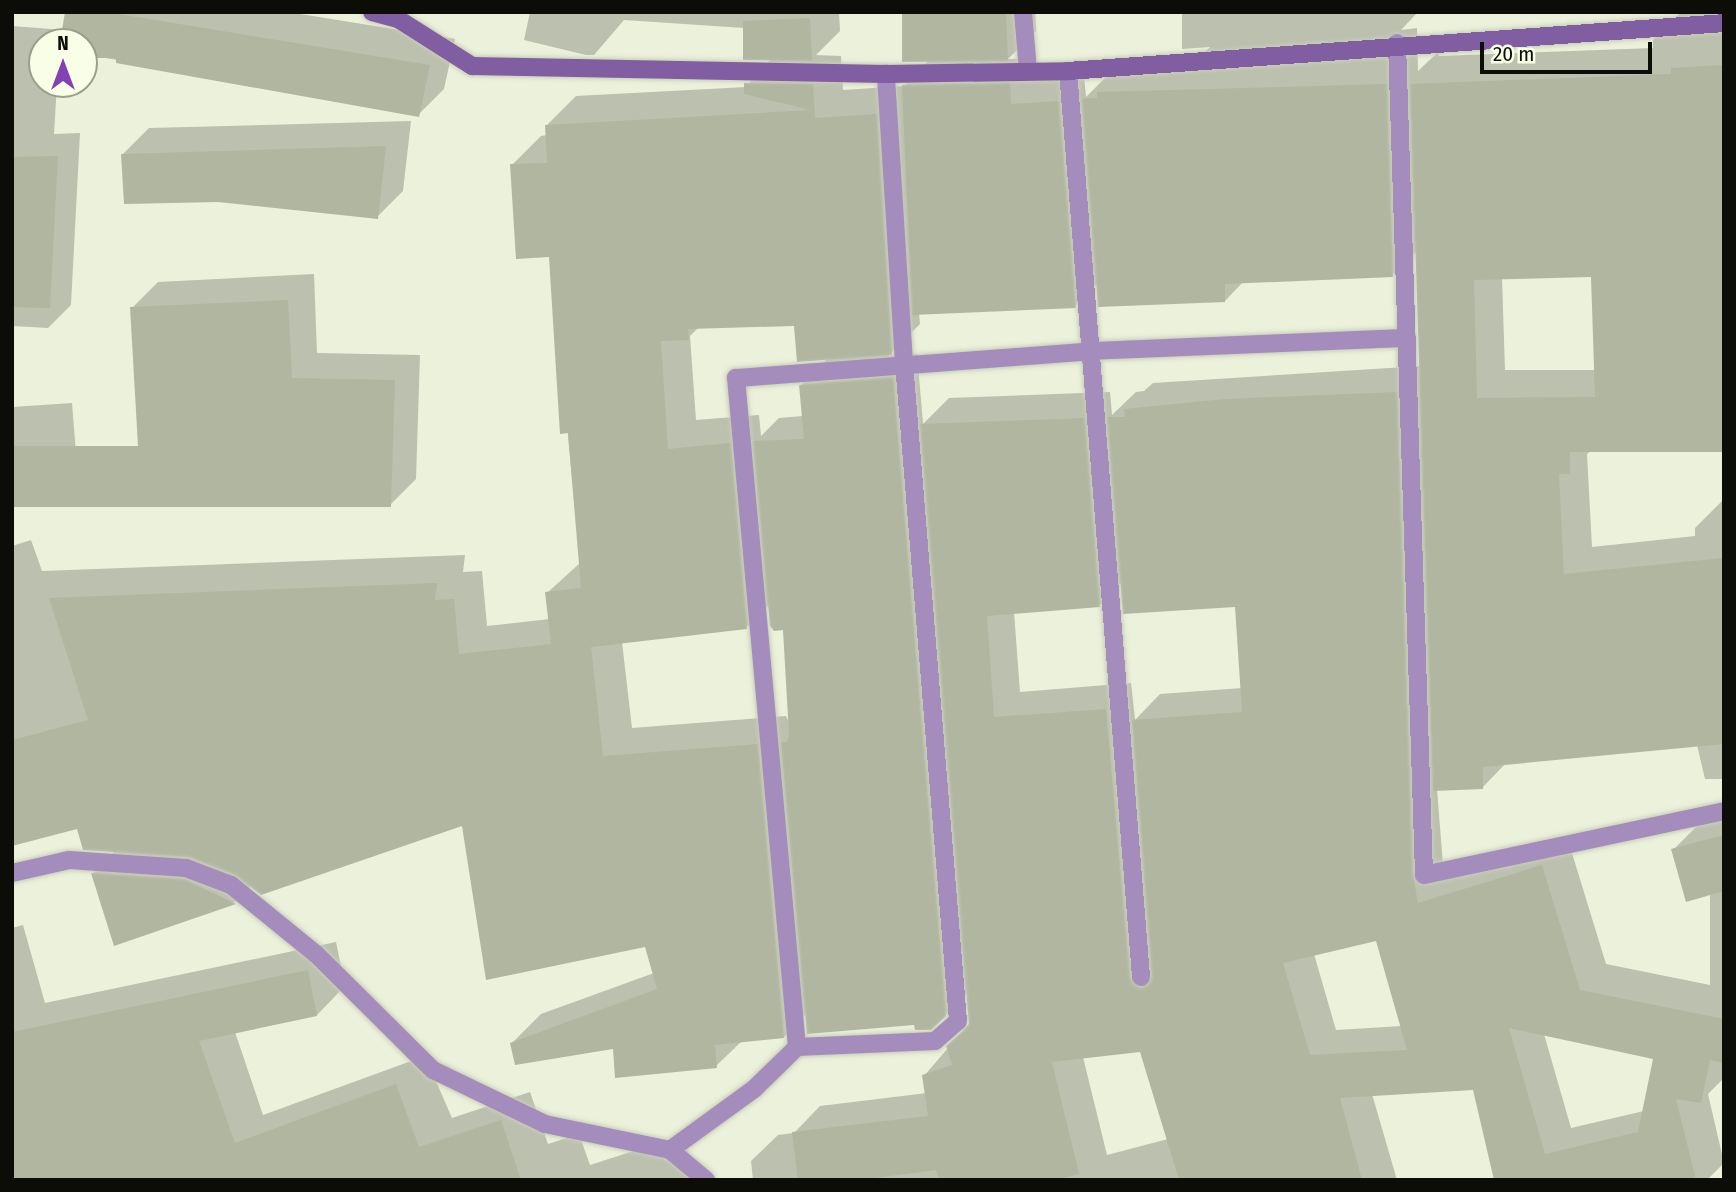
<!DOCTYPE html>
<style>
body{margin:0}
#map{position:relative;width:1736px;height:1192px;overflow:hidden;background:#ebf1da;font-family:"Fira Sans Condensed",sans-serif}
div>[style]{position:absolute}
.shadow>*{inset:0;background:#0003}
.building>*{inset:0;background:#b0b6a0}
.roads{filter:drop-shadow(0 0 2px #c7cdb8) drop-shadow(0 0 2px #c7cdb8)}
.street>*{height:18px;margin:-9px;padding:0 9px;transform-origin:9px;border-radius:9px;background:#a48dbc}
.secondary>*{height:18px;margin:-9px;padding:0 9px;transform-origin:9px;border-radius:9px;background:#815da2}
span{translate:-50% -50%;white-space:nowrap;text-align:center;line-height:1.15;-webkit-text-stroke:5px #f9fee7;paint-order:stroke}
.frame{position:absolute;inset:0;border:14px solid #0c0d06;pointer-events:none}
.north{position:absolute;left:28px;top:28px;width:70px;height:70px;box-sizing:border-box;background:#f9fee7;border:2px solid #9a9e8d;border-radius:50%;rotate:0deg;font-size:19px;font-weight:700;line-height:28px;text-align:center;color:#0c0d06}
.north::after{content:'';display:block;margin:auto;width:24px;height:32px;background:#8241b5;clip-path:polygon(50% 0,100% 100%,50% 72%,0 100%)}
.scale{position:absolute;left:1480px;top:42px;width:172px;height:32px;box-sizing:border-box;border:4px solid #0c0d06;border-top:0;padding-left:9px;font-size:21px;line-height:24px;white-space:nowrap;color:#0c0d06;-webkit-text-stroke:5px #f9fee7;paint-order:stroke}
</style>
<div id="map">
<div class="shadow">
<div style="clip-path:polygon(67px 12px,288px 12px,455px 39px,444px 89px,418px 115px,84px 54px,84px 42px,42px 42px,42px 84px,57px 84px,54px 134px,80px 133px,71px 305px,48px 328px,12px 326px,12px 26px,64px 30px)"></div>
<div style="clip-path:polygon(evenodd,530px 12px,839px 12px,840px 31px,816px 55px,841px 56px,843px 90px,904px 86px,929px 60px,904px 12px,1035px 12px,1036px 31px,1008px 59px,1035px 58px,1036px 79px,1084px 76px,1086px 97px,1115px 68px,1198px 59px,1210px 47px,1182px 49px,1182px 12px,1418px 12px,1401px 30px,1417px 28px,1418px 71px,1438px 52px,1439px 56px,1653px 48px,1653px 40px,1680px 13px,1649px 12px,1724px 12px,1724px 440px,1596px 446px,1587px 454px,1592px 547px,1695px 536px,1695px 528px,1724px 499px,1724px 779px,1705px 779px,1697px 745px,1507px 762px,1483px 787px,1437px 789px,1444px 878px,1568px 840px,1606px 964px,1710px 985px,1710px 893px,1673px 850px,1700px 823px,1724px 817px,1724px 1078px,1708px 1094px,1724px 1163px,1707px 1180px,1496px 1180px,1474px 1088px,1372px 1094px,1397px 1180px,753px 1180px,751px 1161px,778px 1135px,794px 1133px,820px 1106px,927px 1093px,924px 1076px,971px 1021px,969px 991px,945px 1015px,916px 1023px,807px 1013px,784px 1037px,742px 1041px,716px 1066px,614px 1047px,512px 1043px,541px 1014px,654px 973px,646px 945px,463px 823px,252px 885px,235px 902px,115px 944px,93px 873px,116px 850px,78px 826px,12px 844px,12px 546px,31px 540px,42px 571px,465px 555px,463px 572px,482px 571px,487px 626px,550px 619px,547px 593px,580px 563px,551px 255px,512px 165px,541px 136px,547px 135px,547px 125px,576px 96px,746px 87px,771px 59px,744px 28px,624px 20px,594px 55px,586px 55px,524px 40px,530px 12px,1417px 251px,1421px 366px,1153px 383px,1144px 391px,1136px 392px,1112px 415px,1110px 392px,949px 398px,923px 424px,917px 354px,888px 356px,920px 324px,919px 313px,1075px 306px,1098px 283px,1225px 301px,1243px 282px,1392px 275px,1417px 251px,530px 12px,1593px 275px,1596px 370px,1505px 370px,1502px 278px,1593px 275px,530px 12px,796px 324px,828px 358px,801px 385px,803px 416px,779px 418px,761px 436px,759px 415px,696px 420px,690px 336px,699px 327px,796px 324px,530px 12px,1122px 582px,1236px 605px,1242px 688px,1160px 694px,1135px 720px,1131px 683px,1020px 692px,1014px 612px,1099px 606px,1122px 582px,530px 12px,770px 604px,784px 628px,791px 727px,786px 716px,632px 728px,622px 642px,747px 627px,770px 604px,530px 12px,1378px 939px,1402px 1026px,1336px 1030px,1314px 954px,1378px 939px,530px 12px,1544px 1034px,1655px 1058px,1644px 1111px,1571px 1128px,1544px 1034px,530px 12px,1142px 1050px,1168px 1139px,1107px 1155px,1083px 1057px,1142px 1050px)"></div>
<div style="clip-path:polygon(411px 121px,403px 191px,377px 217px,218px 200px,123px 154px,149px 128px)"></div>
<div style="clip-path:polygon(314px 274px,317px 353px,420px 355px,416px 479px,390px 505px,132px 308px,158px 282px)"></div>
<div style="clip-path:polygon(72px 403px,76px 453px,12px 483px,12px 407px)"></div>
<div style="clip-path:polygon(23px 925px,45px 1003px,336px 942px,345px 986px,317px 1015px,235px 1032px,263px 1115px,425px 1056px,452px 1118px,530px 1092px,548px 1144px,579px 1134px,590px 1165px,683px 1135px,697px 1180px,12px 1180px,12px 928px)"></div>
</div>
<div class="building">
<div style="clip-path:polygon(65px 12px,106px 12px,430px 65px,419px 117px,116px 63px,116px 58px,84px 58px,84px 42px,60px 42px)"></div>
<div style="clip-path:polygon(902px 12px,1006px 12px,1008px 61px,902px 62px)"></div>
<div style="clip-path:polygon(810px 18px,812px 61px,743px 60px,743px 21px)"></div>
<div style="clip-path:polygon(evenodd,1724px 65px,1724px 452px,1570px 452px,1570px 474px,1559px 474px,1564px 574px,1724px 558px,1724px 744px,1483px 767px,1483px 789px,1433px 791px,1410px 84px,1671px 74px,1671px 68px,1724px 65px,1591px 277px,1595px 397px,1477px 398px,1474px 280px,1591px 277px)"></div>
<div style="clip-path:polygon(744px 83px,813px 84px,815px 118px,877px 114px,892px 355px,797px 362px,794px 326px,688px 329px,689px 340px,661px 341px,668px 449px,731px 443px,747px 629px,591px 647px,603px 756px,758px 744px,784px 1038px,715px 1045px,717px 1068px,615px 1078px,613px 1049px,515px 1065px,510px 1043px,657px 989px,645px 947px,486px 980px,462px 826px,261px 895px,235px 875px,190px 857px,83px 850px,77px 829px,12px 846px,12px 740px,88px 720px,49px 598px,437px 583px,435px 600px,454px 599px,459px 654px,551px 644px,545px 592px,581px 588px,568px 433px,560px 434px,549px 257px,516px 259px,510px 164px,547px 163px,545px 125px,811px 110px,744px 94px)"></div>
<div style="clip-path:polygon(1010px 83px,1011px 104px,1059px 101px,1076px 308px,912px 315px,902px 85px)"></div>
<div style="clip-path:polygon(1387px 84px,1393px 277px,1225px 284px,1225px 302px,1098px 307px,1082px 99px,1097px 98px,1097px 92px)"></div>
<div style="clip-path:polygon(386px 146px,378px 219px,218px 202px,124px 204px,121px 154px)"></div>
<div style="clip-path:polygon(58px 156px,50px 308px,12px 307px,12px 157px)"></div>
<div style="clip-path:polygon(288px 300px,292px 378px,395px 380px,391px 507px,12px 507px,12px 446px,138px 446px,130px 307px)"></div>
<div style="clip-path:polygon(893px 377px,946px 1016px,931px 1030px,915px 1030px,914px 1025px,807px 1034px,781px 742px,787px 742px,789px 735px,783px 630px,774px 631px,770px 626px,753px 441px,804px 439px,799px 385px)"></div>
<div style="clip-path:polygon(evenodd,1397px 392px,1413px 875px,1418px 903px,1542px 865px,1580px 990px,1724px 1019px,1724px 1063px,1710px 1060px,1701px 1103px,1676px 1099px,1696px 1180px,1494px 1180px,1473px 1090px,1340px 1098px,1362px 1180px,1179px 1180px,1140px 1052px,1052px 1062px,1079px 1174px,1056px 1180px,939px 1180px,936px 1170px,860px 1180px,798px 1180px,792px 1132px,928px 1116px,922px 1075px,952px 1065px,946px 1046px,969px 1025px,920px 424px,1085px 418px,1100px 607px,987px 616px,994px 717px,1106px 709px,1130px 978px,1141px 988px,1152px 976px,1132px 720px,1242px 712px,1235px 607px,1123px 614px,1107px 417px,1125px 417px,1124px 409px,1226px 399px,1397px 392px,1376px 941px,1407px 1050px,1310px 1055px,1283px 963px,1376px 941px,1397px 392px,1509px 1028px,1653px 1059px,1638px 1132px,1545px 1154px,1509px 1028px)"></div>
<div style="clip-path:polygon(1724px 835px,1724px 891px,1686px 902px,1671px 849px)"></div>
<div style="clip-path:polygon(91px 873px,184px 879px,236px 904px,114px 946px)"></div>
<div style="clip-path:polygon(308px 970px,317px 1016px,199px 1041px,235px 1143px,396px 1084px,419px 1147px,501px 1120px,521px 1180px,12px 1180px,12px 1032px)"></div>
</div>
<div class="roads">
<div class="street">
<div style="left:1023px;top:12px;width:58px;rotate:85.1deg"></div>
<div style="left:1397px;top:43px;width:832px;rotate:88.14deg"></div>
<div style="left:1424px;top:875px;width:307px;rotate:-12deg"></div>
<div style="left:1068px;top:71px;width:909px;rotate:85.39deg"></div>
<div style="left:12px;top:873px;width:58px;rotate:-12.8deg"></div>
<div style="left:69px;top:860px;width:117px;rotate:3.9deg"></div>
<div style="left:186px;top:868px;width:48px;rotate:20.7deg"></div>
<div style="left:231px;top:885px;width:109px;rotate:39.1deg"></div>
<div style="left:316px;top:954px;width:165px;rotate:44.8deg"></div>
<div style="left:433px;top:1070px;width:124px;rotate:25.7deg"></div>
<div style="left:545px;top:1124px;width:128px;rotate:11.7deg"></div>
<div style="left:670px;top:1150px;width:47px;rotate:39.8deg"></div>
<div style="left:797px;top:1047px;width:672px;rotate:-95.21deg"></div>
<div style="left:736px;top:378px;width:356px;rotate:-4.3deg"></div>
<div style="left:1091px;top:351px;width:316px;rotate:-2.4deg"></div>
<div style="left:670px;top:1150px;width:104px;rotate:-36deg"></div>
<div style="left:754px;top:1089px;width:60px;rotate:-44.3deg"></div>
<div style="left:797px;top:1047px;width:138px;rotate:-2.5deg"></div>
<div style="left:935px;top:1041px;width:30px;rotate:-41deg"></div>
<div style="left:958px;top:1021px;width:660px;rotate:-94.69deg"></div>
<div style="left:904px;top:363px;width:290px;rotate:-93.6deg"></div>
</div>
<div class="secondary">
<div style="left:372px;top:12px;width:27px;rotate:15deg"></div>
<div style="left:398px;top:19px;width:88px;rotate:32.4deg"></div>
<div style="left:472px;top:66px;width:414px;rotate:1.1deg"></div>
<div style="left:886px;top:74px;width:182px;rotate:-0.9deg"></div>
<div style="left:1068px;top:71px;width:658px;rotate:-4.18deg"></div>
</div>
</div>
<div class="frame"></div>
<div class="north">N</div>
<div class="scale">20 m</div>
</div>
